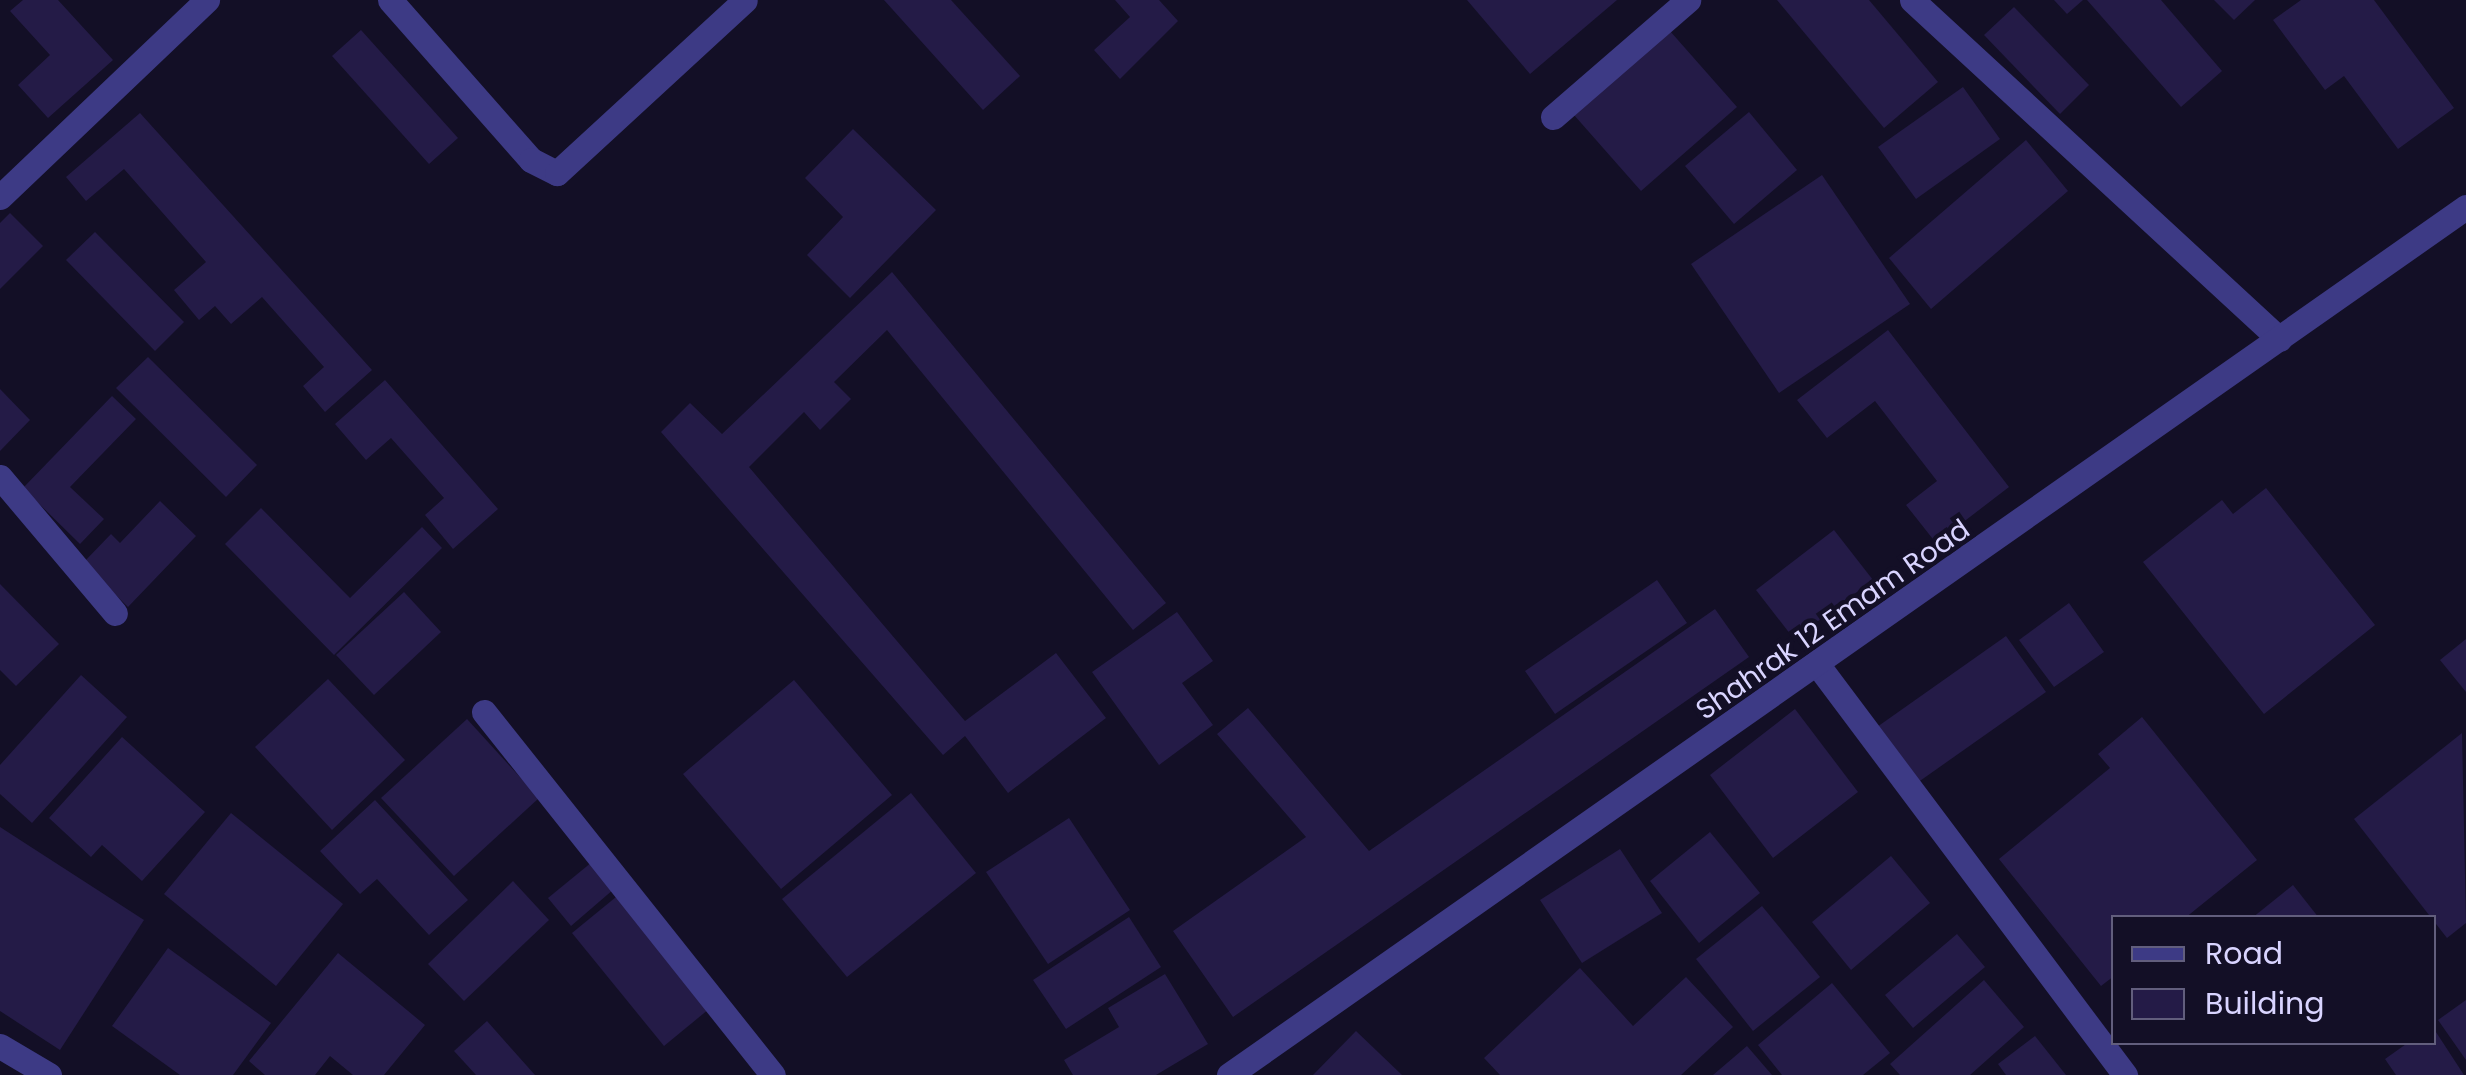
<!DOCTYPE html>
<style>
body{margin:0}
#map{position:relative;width:2466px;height:1075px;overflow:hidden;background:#130f26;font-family:Poppins,sans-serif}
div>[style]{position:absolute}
.building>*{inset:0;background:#241b47}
.minor>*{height:25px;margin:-12.5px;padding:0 12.5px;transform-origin:12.5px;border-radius:12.5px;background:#3d3a85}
span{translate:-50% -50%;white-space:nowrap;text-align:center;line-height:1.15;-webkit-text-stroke:9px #130f26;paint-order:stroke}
.street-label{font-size:28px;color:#d9d4ff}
.legend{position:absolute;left:2111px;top:915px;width:325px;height:130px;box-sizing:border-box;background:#130f26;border:2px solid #625e7d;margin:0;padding:12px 18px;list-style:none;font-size:30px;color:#d9d4ff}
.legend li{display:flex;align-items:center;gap:20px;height:50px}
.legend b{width:50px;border:2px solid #625e7d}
</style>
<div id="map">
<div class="building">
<div style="clip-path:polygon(23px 0,58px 0,113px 60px,48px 118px,18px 85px,50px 55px,10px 11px)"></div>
<div style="clip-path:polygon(884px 0,951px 0,1020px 76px,983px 110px)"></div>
<div style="clip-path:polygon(1115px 0,1159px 0,1178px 21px,1120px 79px,1094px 50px,1130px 17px)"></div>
<div style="clip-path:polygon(1467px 0,1617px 0,1530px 74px)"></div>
<div style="clip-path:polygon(1777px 0,1869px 0,1938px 82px,1884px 128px)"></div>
<div style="clip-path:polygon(2054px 0,2083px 0,2067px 14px)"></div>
<div style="clip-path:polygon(2087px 0,2161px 0,2222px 71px,2181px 107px)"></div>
<div style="clip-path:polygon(2214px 0,2255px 0,2234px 20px)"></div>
<div style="clip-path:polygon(2301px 0,2374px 0,2454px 108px,2398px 149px,2344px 76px,2325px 90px,2273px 20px)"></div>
<div style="clip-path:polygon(2014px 7px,2089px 85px,2060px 114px,1984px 35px)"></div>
<div style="clip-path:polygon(361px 30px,458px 138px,429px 164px,332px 56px)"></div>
<div style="clip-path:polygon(1670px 31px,1737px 107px,1641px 191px,1574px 115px)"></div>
<div style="clip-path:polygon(1963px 87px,2000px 139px,1916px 199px,1878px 147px)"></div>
<div style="clip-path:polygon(1749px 112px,1797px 170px,1734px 224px,1685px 166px)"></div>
<div style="clip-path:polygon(140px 113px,372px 370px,325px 412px,303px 386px,324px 367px,262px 297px,231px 324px,215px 306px,199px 320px,174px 290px,206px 262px,124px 169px,86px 201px,66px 177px)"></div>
<div style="clip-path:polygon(853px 129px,936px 210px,850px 298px,807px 255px,843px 217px,805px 178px)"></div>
<div style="clip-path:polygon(2026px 140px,2068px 191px,1931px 309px,1889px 258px)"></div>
<div style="clip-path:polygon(1822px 175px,1910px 304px,1779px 393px,1691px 264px)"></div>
<div style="clip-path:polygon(10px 213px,43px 246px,0 289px,0 223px)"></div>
<div style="clip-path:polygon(95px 232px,184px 322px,155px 351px,66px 260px)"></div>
<div style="clip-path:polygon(892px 272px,1166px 603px,1133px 630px,887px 330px,834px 382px,851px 399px,820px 430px,804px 412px,749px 467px,965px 721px,1056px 653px,1106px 718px,1008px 793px,965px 736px,943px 755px,661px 432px,690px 403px,722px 434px)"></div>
<div style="clip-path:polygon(1888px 330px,2009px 487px,1936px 543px,1906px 505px,1937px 481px,1875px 401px,1827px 438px,1797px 400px)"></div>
<div style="clip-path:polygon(148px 357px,257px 465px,226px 497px,116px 388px)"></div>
<div style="clip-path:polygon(385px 380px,498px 509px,453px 549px,425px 515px,444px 498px,391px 438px,366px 460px,335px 424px)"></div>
<div style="clip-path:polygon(0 389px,30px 420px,0 451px)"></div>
<div style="clip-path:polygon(112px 396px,136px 419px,70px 487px,104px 519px,80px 544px,23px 488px)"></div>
<div style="clip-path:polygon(2266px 488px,2375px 625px,2264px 714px,2143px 562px,2222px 500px,2233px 514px)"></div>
<div style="clip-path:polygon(160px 501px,196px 536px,128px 607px,83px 563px,111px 534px,120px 543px)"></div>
<div style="clip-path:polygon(261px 508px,350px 598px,422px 527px,442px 548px,334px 655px,225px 544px)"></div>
<div style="clip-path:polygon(1834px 530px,1873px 580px,1794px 639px,1756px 590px)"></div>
<div style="clip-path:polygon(1657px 580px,1687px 623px,1555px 714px,1525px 671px)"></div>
<div style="clip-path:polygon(0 584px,59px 644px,16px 686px,0 670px)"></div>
<div style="clip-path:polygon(404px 592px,441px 632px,374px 695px,336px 655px)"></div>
<div style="clip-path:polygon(2069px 603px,2104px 652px,2054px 687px,2019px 640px)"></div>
<div style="clip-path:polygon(1715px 609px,1749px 657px,1233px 1017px,1173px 931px,1306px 837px,1217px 734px,1248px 708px,1369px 851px)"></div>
<div style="clip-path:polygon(1177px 612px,1213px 661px,1182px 683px,1213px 725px,1159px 765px,1092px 672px)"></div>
<div style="clip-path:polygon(2006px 636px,2046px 692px,1917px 783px,1877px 727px)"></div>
<div style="clip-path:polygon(2466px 639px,2466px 692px,2440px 660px)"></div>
<div style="clip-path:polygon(81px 675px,127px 717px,32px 823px,0 794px,0 765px)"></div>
<div style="clip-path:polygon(328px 679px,405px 760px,332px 830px,255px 747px)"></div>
<div style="clip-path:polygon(794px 680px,892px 795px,781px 889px,683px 774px)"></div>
<div style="clip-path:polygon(1795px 709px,1858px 792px,1773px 858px,1710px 775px)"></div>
<div style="clip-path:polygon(2142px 717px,2257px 860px,2185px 918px,2114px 918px,2114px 976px,2101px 986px,1999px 859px,2110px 768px,2098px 754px)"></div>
<div style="clip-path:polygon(467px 719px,539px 798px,454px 876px,381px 798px)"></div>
<div style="clip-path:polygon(2462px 733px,2466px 923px,2447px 938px,2354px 819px)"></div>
<div style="clip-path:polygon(122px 737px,205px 812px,142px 881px,102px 845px,91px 857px,49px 818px)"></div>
<div style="clip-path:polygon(911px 793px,976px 873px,847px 977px,782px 899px)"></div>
<div style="clip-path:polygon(375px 800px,468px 900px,429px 935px,377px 879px,360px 894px,320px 851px)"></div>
<div style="clip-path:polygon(231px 813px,343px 904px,276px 986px,164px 894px)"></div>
<div style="clip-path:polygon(1069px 818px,1130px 910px,1048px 964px,986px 872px)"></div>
<div style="clip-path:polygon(0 827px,144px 920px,60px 1050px,0 1011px)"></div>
<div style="clip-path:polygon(1710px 832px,1760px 893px,1699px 943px,1650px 881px)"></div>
<div style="clip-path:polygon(1620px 849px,1662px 913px,1582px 963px,1540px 900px)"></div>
<div style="clip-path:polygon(1891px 856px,1930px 903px,1851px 970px,1812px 922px)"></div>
<div style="clip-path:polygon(592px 862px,614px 889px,571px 926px,548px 898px)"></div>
<div style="clip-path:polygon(513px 881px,549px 920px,464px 1001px,428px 964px)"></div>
<div style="clip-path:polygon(2293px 885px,2319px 918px,2252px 918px)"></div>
<div style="clip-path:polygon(616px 897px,709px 1009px,664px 1046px,572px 933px)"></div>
<div style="clip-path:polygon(1762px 906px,1820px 977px,1753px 1031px,1696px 959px)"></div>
<div style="clip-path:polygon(1129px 917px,1161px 967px,1066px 1029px,1033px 980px)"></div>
<div style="clip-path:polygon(1957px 934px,1985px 967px,1913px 1028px,1885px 995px)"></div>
<div style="clip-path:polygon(168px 948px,271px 1023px,233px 1075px,180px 1075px,112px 1026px)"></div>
<div style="clip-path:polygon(338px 953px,425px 1025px,384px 1075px,353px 1075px,330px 1056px,315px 1075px,265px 1075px,249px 1061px)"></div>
<div style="clip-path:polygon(1580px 968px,1633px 1026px,1686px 977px,1733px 1027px,1681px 1075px,1500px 1075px,1484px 1058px)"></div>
<div style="clip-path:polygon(1165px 974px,1208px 1044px,1156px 1075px,1073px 1075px,1064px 1060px,1119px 1027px,1108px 1008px)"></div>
<div style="clip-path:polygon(1984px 980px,2024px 1027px,1970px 1075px,1900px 1075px,1890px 1064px)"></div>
<div style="clip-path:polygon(1832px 983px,1890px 1053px,1863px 1075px,1782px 1075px,1758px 1045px)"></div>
<div style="clip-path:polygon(2466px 1000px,2466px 1060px,2438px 1020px)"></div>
<div style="clip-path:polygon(487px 1021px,535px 1075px,476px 1075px,454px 1051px)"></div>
<div style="clip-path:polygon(2434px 1029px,2464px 1075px,2396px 1075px,2385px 1059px,2409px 1042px,2434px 1042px)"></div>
<div style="clip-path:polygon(1356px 1031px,1402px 1075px,1313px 1075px)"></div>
<div style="clip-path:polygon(2035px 1036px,2066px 1075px,2006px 1075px,1998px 1064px)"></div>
<div style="clip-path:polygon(1747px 1046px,1772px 1075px,1713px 1075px)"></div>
</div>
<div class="minor">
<div style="left:390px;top:0;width:213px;rotate:48.6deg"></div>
<div style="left:531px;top:160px;width:29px;rotate:27deg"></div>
<div style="left:557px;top:173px;width:255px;rotate:-42.6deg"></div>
<div style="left:1912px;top:0;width:500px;rotate:42.7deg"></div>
<div style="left:1553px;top:117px;width:179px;rotate:-40.9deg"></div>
<div style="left:0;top:197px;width:286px;rotate:-43.6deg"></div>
<div style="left:0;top:477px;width:178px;rotate:49.8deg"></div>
<div style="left:1820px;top:668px;width:509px;rotate:53.15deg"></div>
<div style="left:484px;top:712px;width:464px;rotate:51.5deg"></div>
<div style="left:0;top:1046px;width:57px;rotate:30.6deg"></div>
<div style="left:1229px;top:1075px;width:1511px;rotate:-35.06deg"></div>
</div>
<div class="street-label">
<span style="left:1833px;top:620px;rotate:-35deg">Shahrak 12 Emam Road</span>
</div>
<ul class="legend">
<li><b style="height:12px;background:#3d3a85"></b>Road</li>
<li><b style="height:28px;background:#241b47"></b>Building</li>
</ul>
</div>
